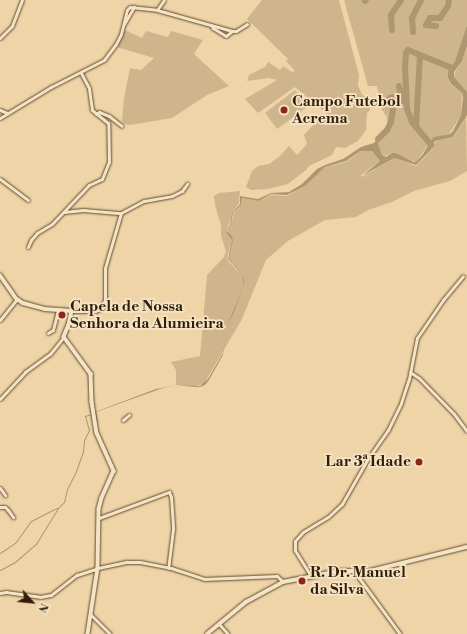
<!DOCTYPE html>
<meta charset="utf-8">
<style>
body{margin:0}
#map{position:relative;width:467px;height:634px;overflow:hidden;background:#efd4a8;font-family:"Libre Bodoni",serif}
div>[style]{position:absolute}
.green>*{inset:0;background:#cfb58c}
.water>*{inset:0;background:#ae9671}
.stream>*{height:1px;margin:-0.5px;padding:0 0.5px;transform-origin:0.5px;border-radius:0.5px;background:#ae9671}
.river>*{height:6px;margin:-3px;padding:0 3px;transform-origin:3px;border-radius:3px;background:#ae9671}
.roads{filter:drop-shadow(0 0 1px #604b2e) drop-shadow(0 0 1px #604b2e)}
.minor>*{height:3px;margin:-1.5px;padding:0 1.5px;transform-origin:1.5px;border-radius:1.5px;background:#f5e3c6}
.tertiary>*{height:3.5px;margin:-1.75px;padding:0 1.75px;transform-origin:1.75px;border-radius:1.75px;background:#f5e3c6}
.dots>*{width:11px;height:11px;translate:-50% -50%;box-sizing:border-box;border:2px solid #f5e3c6;border-radius:50%}
span{translate:-50% -50%;white-space:nowrap;text-align:center;line-height:1.15;-webkit-text-stroke:3.5px #f5e3c6;paint-order:stroke}
.poi-label{font-size:15px;color:#301d05;font-weight:700}
.left{translate:0 -50%;text-align:left}
.right{translate:-100% -50%;text-align:right}
.north{position:absolute;left:12px;top:582px;width:40px;height:40px;-webkit-text-stroke:3px #f5e3c6;paint-order:stroke;rotate:117deg;font-size:11px;font-weight:700;line-height:16px;text-align:center;color:#301d05}
.north::after{content:'';display:block;margin:auto;width:14px;height:18px;background:#301d05;clip-path:polygon(50% 0,100% 100%,50% 72%,0 100%)}
</style>
<div id="map">
<div class="green">
<div style="clip-path:polygon(262px 0,339px 0,359px 75px,358px 85px,362px 95px,369px 97px,370px 110px,367px 113px,366px 130px,358px 141px,345px 148px,336px 147px,332px 155px,309px 166px,306px 170px,288px 184px,268px 189px,251px 190px,246px 187px,252px 171px,258px 166px,269px 164px,280px 156px,289px 146px,297px 155px,307px 144px,304px 135px,318px 120px,329px 124px,327px 114px,295px 87px,258px 113px,245px 99px,277px 80px,269px 78px,247px 81px,249px 75px,265px 67px,268px 62px,280px 70px,283px 66px,292px 72px,295px 71px,286px 61px,288px 59px,247px 19px)"></div>
<div style="clip-path:polygon(344px 0,467px 0,467px 25px,455px 61px,448px 71px,448px 78px,450px 84px,462px 93px,461px 115px,449px 134px,433px 137px,417px 161px,409px 161px,396px 153px,392px 153px,385px 156px,382px 155px,379px 150px,378px 144px,387px 125px,387px 117px,382px 110px,377px 86px,368px 86px)"></div>
<div style="clip-path:polygon(125px 30px,142px 38px,146px 31px,168px 37px,171px 31px,203px 40px,194px 54px,229px 86px,207px 95px,172px 118px,130px 125px,125px 124px,122px 121px,124px 98px,130px 68px,141px 70px,154px 58px,117px 47px)"></div>
<div style="clip-path:polygon(467px 47px,467px 92px,454px 77px,455px 72px,462px 61px)"></div>
<div style="clip-path:polygon(295px 90px,307px 107px,277px 129px,265px 113px)"></div>
<div style="clip-path:polygon(466px 116px,467px 171px,450px 181px,414px 191px,392px 202px,368px 210px,356px 217px,325px 220px,288px 241px,266px 260px,242px 319px,204px 384px,194px 386px,176px 385px,176px 370px,171px 362px,200px 356px,207px 275px,224px 257px,226px 251px,221px 236px,221px 225px,215px 205px,214px 196px,219px 193px,240px 191px,239px 203px,232px 213px,229px 224px,225px 231px,232px 240px,227px 257px,228px 261px,241px 275px,229px 259px,233px 240px,227px 231px,231px 225px,234px 213px,241px 205px,242px 198px,259px 201px,271px 195px,287px 196px,305px 186px,325px 167px,346px 162px,360px 151px,372px 151px,380px 161px,361px 175px,362px 177px,394px 158px,416px 166px,431px 151px,436px 141px,454px 137px)"></div>
</div>
<div class="water">
<div style="clip-path:polygon(467px 25px,467px 46px,462px 61px,454px 72px,454px 77px,467px 92px,467px 115px,453px 137px,435px 141px,431px 150px,416px 165px,394px 158px,362px 176px,380px 161px,372px 151px,360px 151px,346px 161px,325px 167px,305px 186px,287px 195px,271px 194px,259px 201px,242px 198px,241px 205px,233px 213px,231px 225px,226px 231px,231px 235px,233px 240px,229px 259px,243px 276px,244px 279px,243px 287px,234px 312px,227px 326px,223px 355px,209px 380px,205px 385px,200px 387px,194px 387px,176px 385px,163px 388px,96px 412px,99px 428px,95px 412px,156px 389px,176px 385px,200px 386px,208px 379px,223px 353px,227px 326px,243px 287px,243px 276px,228px 259px,232px 240px,225px 231px,230px 225px,232px 213px,240px 204px,240px 196px,258px 199px,271px 193px,289px 192px,302px 184px,317px 169px,325px 165px,343px 159px,361px 147px,374px 143px,382px 133px,378px 144px,382px 155px,386px 157px,392px 153px,396px 153px,413px 162px,417px 161px,423px 154px,433px 137px,450px 134px,453px 131px,461px 115px,463px 98px,462px 93px,451px 84px,448px 78px,448px 71px,455px 61px)"></div>
</div>
<div class="stream">
<div style="left:0;top:553px;width:18px;rotate:-34deg"></div>
<div style="left:15px;top:543px;width:27px;rotate:-54deg"></div>
<div style="left:31px;top:521px;width:29px;rotate:-27deg"></div>
<div style="left:0;top:570px;width:17px;rotate:-28deg"></div>
<div style="left:15px;top:562px;width:28px;rotate:-41deg"></div>
<div style="left:36px;top:544px;width:42px;rotate:-58.6deg"></div>
<div style="left:58px;top:508px;width:8px;rotate:-45deg"></div>
<div style="left:64px;top:502px;width:13px;rotate:-77deg"></div>
<div style="left:67px;top:489px;width:20px;rotate:-63deg"></div>
<div style="left:76px;top:471px;width:20px;rotate:-70deg"></div>
<div style="left:83px;top:452px;width:12px;rotate:-85deg"></div>
<div style="left:84px;top:440px;width:11px;rotate:-63deg"></div>
<div style="left:89px;top:430px;width:15px;rotate:-106deg"></div>
<div style="left:85px;top:416px;width:6px;rotate:-18deg"></div>
</div>
<div class="river">
<div style="left:365px;top:1px;width:1px;rotate:-45deg"></div>
<div style="left:436px;top:26px;width:10px;rotate:-174deg"></div>
<div style="left:426px;top:25px;width:8px;rotate:-60deg"></div>
<div style="left:430px;top:18px;width:10px"></div>
<div style="left:440px;top:18px;width:14px;rotate:-56deg"></div>
<div style="left:448px;top:6px;width:6px;rotate:-81deg"></div>
<div style="left:392px;top:30px;width:15px;rotate:-94deg"></div>
<div style="left:391px;top:15px;width:18px;rotate:-56deg"></div>
<div style="left:413px;top:32px;width:14px;rotate:-94deg"></div>
<div style="left:412px;top:18px;width:20px;rotate:-63deg"></div>
<div style="left:420px;top:55px;width:13px;rotate:-157deg"></div>
<div style="left:408px;top:50px;width:4px;rotate:124deg"></div>
<div style="left:406px;top:53px;width:13px;rotate:94deg"></div>
<div style="left:405px;top:66px;width:43px;rotate:87.3deg"></div>
<div style="left:407px;top:109px;width:14px;rotate:69deg"></div>
<div style="left:412px;top:122px;width:30px;rotate:50deg"></div>
<div style="left:399px;top:86px;width:17px;rotate:80deg"></div>
<div style="left:416px;top:127px;width:72px;rotate:-86.8deg"></div>
<div style="left:420px;top:55px;width:35px;rotate:22deg"></div>
<div style="left:378px;top:139px;width:13px;rotate:-45deg"></div>
<div style="left:387px;top:130px;width:9px;rotate:-63deg"></div>
<div style="left:391px;top:122px;width:13px;rotate:-81deg"></div>
<div style="left:393px;top:109px;width:11px;rotate:-105deg"></div>
<div style="left:390px;top:98px;width:17px;rotate:-17deg"></div>
</div>
<div class="roads">
<div class="minor">
<div style="left:157px;top:10px;width:12px;rotate:-55deg"></div>
<div style="left:124px;top:24px;width:20px;rotate:-60deg"></div>
<div style="left:211px;top:25px;width:4px;rotate:56deg"></div>
<div style="left:213px;top:28px;width:15px;rotate:32deg"></div>
<div style="left:226px;top:36px;width:8px;rotate:-40deg"></div>
<div style="left:0;top:38px;width:17px;rotate:-45deg"></div>
<div style="left:12px;top:26px;width:28px;rotate:-69deg"></div>
<div style="left:0;top:110px;width:8px;rotate:23deg"></div>
<div style="left:96px;top:114px;width:4px;rotate:-34deg"></div>
<div style="left:99px;top:112px;width:11px;rotate:22deg"></div>
<div style="left:109px;top:116px;width:16px;rotate:38deg"></div>
<div style="left:0;top:118px;width:60px;rotate:-31.3deg"></div>
<div style="left:51px;top:87px;width:59px;rotate:-27deg"></div>
<div style="left:104px;top:60px;width:20px;rotate:-53deg"></div>
<div style="left:116px;top:44px;width:11px;rotate:-63deg"></div>
<div style="left:121px;top:34px;width:25px;rotate:-76deg"></div>
<div style="left:127px;top:10px;width:4px;rotate:-45deg"></div>
<div style="left:130px;top:7px;width:27px;rotate:6deg"></div>
<div style="left:157px;top:10px;width:78px;rotate:15.6deg"></div>
<div style="left:232px;top:31px;width:4px"></div>
<div style="left:236px;top:31px;width:13px;rotate:-32deg"></div>
<div style="left:0;top:179px;width:35px;rotate:37deg"></div>
<div style="left:64px;top:212px;width:19px;rotate:-6deg"></div>
<div style="left:83px;top:210px;width:38px;rotate:5deg"></div>
<div style="left:121px;top:213px;width:26px;rotate:-28deg"></div>
<div style="left:144px;top:201px;width:28px;rotate:-10deg"></div>
<div style="left:172px;top:196px;width:11px;rotate:-27deg"></div>
<div style="left:182px;top:191px;width:9px;rotate:-54deg"></div>
<div style="left:28px;top:247px;width:8px;rotate:-67deg"></div>
<div style="left:31px;top:240px;width:9px;rotate:-49deg"></div>
<div style="left:37px;top:233px;width:17px;rotate:-31deg"></div>
<div style="left:52px;top:224px;width:54px;rotate:-46.5deg"></div>
<div style="left:89px;top:185px;width:14px;rotate:-25deg"></div>
<div style="left:102px;top:179px;width:18px;rotate:-68deg"></div>
<div style="left:109px;top:162px;width:39px;rotate:-91deg"></div>
<div style="left:108px;top:123px;width:21px;rotate:-141deg"></div>
<div style="left:92px;top:110px;width:22px;rotate:-98deg"></div>
<div style="left:89px;top:88px;width:17px;rotate:-118deg"></div>
<div style="left:72px;top:311px;width:23px"></div>
<div style="left:95px;top:311px;width:5px;rotate:-22deg"></div>
<div style="left:100px;top:309px;width:10px;rotate:-61deg"></div>
<div style="left:105px;top:300px;width:32px;rotate:-90deg"></div>
<div style="left:105px;top:268px;width:57px;rotate:-73.8deg"></div>
<div style="left:0;top:320px;width:27px;rotate:-51deg"></div>
<div style="left:48px;top:333px;width:6px;rotate:-31deg"></div>
<div style="left:53px;top:330px;width:21px;rotate:-76deg"></div>
<div style="left:410px;top:372px;width:11px;rotate:34deg"></div>
<div style="left:419px;top:378px;width:50px;rotate:45.8deg"></div>
<div style="left:454px;top:414px;width:21px;rotate:53deg"></div>
<div style="left:0;top:399px;width:37px;rotate:-47deg"></div>
<div style="left:25px;top:372px;width:31px;rotate:-36deg"></div>
<div style="left:50px;top:354px;width:22px;rotate:-51deg"></div>
<div style="left:123px;top:420px;width:8px;rotate:-40deg"></div>
<div style="left:0;top:488px;width:9px;rotate:54deg"></div>
<div style="left:0;top:507px;width:5px"></div>
<div style="left:5px;top:507px;width:4px;rotate:45deg"></div>
<div style="left:8px;top:510px;width:9px;rotate:54deg"></div>
<div style="left:99px;top:518px;width:75px;rotate:-20.4deg"></div>
<div style="left:169px;top:492px;width:5px;rotate:68deg"></div>
<div style="left:171px;top:497px;width:32px;rotate:86deg"></div>
<div style="left:173px;top:529px;width:39px;rotate:97deg"></div>
<div style="left:356px;top:572px;width:7px;rotate:63deg"></div>
<div style="left:359px;top:578px;width:69px;rotate:53.8deg"></div>
<div style="left:311px;top:576px;width:31px;rotate:-122deg"></div>
<div style="left:295px;top:550px;width:9px;rotate:-90deg"></div>
<div style="left:295px;top:541px;width:12px;rotate:-48deg"></div>
<div style="left:303px;top:532px;width:29px;rotate:-31deg"></div>
<div style="left:328px;top:517px;width:19px;rotate:-43deg"></div>
<div style="left:342px;top:504px;width:51px;rotate:-60.4deg"></div>
<div style="left:367px;top:460px;width:37px;rotate:-55deg"></div>
<div style="left:388px;top:430px;width:30px;rotate:-64deg"></div>
<div style="left:401px;top:403px;width:25px;rotate:-72deg"></div>
<div style="left:409px;top:379px;width:42px;rotate:-79deg"></div>
<div style="left:417px;top:338px;width:46px;rotate:-55.6deg"></div>
<div style="left:443px;top:300px;width:31px;rotate:-50deg"></div>
<div style="left:0;top:593px;width:6px;rotate:-9deg"></div>
<div style="left:6px;top:592px;width:34px;rotate:8deg"></div>
<div style="left:40px;top:597px;width:11px;rotate:-10deg"></div>
<div style="left:51px;top:595px;width:33px;rotate:-38deg"></div>
<div style="left:77px;top:575px;width:22px;rotate:-18deg"></div>
<div style="left:98px;top:568px;width:30px;rotate:-12deg"></div>
<div style="left:127px;top:562px;width:13px"></div>
<div style="left:140px;top:562px;width:32px;rotate:11deg"></div>
<div style="left:171px;top:568px;width:35px;rotate:18deg"></div>
<div style="left:204px;top:579px;width:73px;rotate:-2.4deg"></div>
<div style="left:277px;top:576px;width:8px;rotate:45deg"></div>
<div style="left:90px;top:614px;width:28px;rotate:45deg"></div>
<div style="left:219px;top:624px;width:13px;rotate:48deg"></div>
</div>
<div class="tertiary">
<div style="left:0;top:275px;width:29px;rotate:55deg"></div>
<div style="left:17px;top:299px;width:7px;rotate:34deg"></div>
<div style="left:23px;top:303px;width:23px;rotate:15deg"></div>
<div style="left:45px;top:309px;width:27px;rotate:4deg"></div>
<div style="left:72px;top:311px;width:14px;rotate:102deg"></div>
<div style="left:69px;top:325px;width:13px;rotate:113deg"></div>
<div style="left:64px;top:337px;width:46px;rotate:53.9deg"></div>
<div style="left:91px;top:374px;width:28px;rotate:88deg"></div>
<div style="left:92px;top:402px;width:31px;rotate:81deg"></div>
<div style="left:97px;top:433px;width:42px;rotate:65.9deg"></div>
<div style="left:114px;top:471px;width:30px;rotate:114deg"></div>
<div style="left:102px;top:498px;width:11px;rotate:105deg"></div>
<div style="left:99px;top:509px;width:59px;rotate:91deg"></div>
<div style="left:98px;top:568px;width:67px;rotate:98.6deg"></div>
<div style="left:207px;top:634px;width:50px;rotate:-39.4deg"></div>
<div style="left:246px;top:602px;width:42px;rotate:-28.4deg"></div>
<div style="left:283px;top:582px;width:57px;rotate:-11.1deg"></div>
<div style="left:339px;top:571px;width:31px"></div>
<div style="left:370px;top:571px;width:100px;rotate:-13.9deg"></div>
</div>
</div>
<div class="dots">
<div style="left:284px;top:110px;background:#8f2418"></div>
<div style="left:62px;top:315px;background:#8f2418"></div>
<div style="left:419px;top:462px;background:#8f2418"></div>
<div style="left:302px;top:581px;background:#8f2418"></div>
</div>
<div class="poi-label">
<span class="left" style="left:292px;top:110px">Campo Futebol<br>Acrema</span>
<span class="left" style="left:70px;top:315px">Capela de Nossa<br>Senhora da Alumieira</span>
<span class="right" style="left:411px;top:462px">Lar 3ª Idade</span>
<span class="left" style="left:310px;top:581px">R. Dr. Manuel<br>da Silva</span>
</div>
<div class="north">N</div>
</div>
